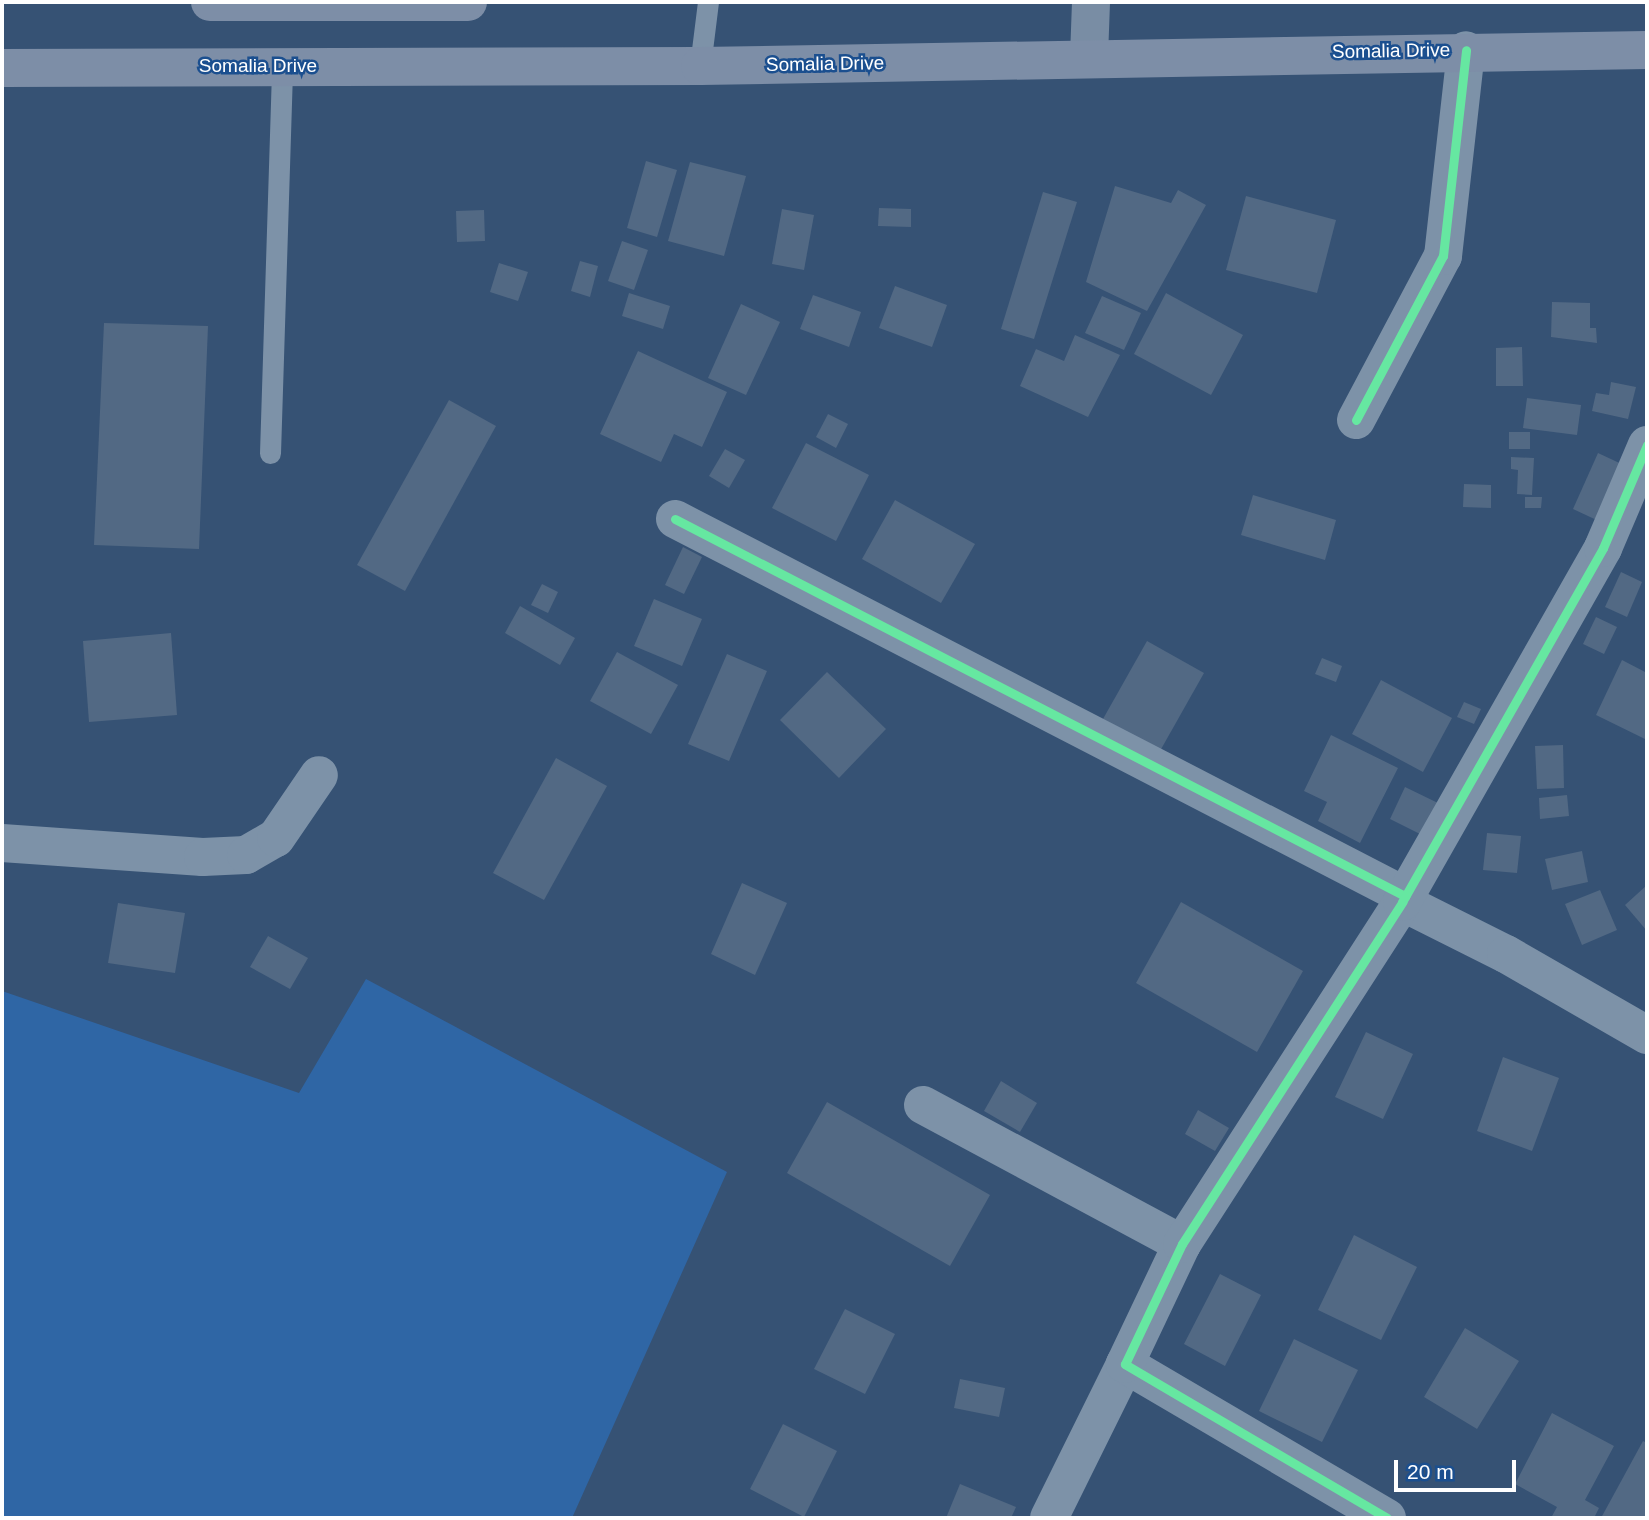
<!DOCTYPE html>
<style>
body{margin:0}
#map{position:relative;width:1649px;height:1520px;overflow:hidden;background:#365274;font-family:Helvetica,sans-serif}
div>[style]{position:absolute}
.green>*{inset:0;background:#2f66a5}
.building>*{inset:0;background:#526984}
.lane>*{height:21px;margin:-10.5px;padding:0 10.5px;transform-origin:10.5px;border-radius:10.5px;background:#7d92a8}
.street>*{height:38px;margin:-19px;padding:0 19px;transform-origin:19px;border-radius:19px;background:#7d92a8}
.secondary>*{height:38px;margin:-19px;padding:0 19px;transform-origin:19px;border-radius:19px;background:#798da4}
.primary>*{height:38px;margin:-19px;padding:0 19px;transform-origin:19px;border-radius:19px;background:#7d8ea7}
.cycleway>*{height:9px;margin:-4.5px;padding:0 4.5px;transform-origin:4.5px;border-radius:4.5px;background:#66e7a1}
span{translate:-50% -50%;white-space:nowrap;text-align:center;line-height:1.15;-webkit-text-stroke:5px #1b4f8f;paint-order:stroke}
.street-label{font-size:19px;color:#fff}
.frame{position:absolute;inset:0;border:4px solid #fff;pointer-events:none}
.scale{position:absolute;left:1394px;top:1460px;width:122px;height:32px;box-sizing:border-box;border:4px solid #fff;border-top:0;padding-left:9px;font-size:21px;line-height:24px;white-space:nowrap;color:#fff;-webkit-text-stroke:5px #1b4f8f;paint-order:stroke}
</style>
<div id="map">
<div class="green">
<div style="clip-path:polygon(366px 979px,727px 1172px,572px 1518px,2px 1518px,2px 991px,299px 1093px)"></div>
</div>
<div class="building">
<div style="clip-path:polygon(646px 161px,677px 170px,657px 237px,627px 228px)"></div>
<div style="clip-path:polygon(690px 162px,746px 176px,724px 256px,668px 241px)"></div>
<div style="clip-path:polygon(1115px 186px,1171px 203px,1178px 190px,1206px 205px,1147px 311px,1086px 282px)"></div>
<div style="clip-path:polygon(1043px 192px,1077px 202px,1034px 339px,1001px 329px)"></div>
<div style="clip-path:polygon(1246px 196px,1336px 220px,1317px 293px,1226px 270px)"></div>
<div style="clip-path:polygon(879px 208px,911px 209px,911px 227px,878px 226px)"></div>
<div style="clip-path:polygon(782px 209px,814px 215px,804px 270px,772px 264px)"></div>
<div style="clip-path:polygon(484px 210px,485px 241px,457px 242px,456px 211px)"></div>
<div style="clip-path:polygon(622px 241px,648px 250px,634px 290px,608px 281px)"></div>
<div style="clip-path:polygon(580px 261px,598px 266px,590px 297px,571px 291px)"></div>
<div style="clip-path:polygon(499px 263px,528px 272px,518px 301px,490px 292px)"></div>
<div style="clip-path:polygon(895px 286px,947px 305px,932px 347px,879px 328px)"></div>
<div style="clip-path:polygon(629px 293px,670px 306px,663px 329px,622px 316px)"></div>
<div style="clip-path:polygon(1166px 293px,1243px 335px,1211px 395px,1134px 354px)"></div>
<div style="clip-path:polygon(813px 295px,861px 312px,849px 347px,800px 329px)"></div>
<div style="clip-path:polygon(1102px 296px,1141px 313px,1124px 350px,1085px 333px)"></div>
<div style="clip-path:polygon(1552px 302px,1590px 303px,1590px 328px,1596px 328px,1597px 343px,1551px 337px)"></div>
<div style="clip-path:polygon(741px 304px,780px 322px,746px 395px,708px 378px)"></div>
<div style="clip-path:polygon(104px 323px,208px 326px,199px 549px,94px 545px)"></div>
<div style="clip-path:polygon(1075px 335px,1120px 355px,1088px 417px,1020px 386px,1036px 349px,1064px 361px)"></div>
<div style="clip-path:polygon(1522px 347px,1523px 386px,1496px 386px,1496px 348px)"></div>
<div style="clip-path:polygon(638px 351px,727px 392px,702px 447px,674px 434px,661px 462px,600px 434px)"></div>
<div style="clip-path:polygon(1611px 382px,1636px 387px,1628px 419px,1592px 411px,1596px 393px,1609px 395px)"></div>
<div style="clip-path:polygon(1527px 398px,1581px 405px,1577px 435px,1523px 428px)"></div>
<div style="clip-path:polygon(449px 400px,496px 426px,405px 591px,357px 565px)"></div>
<div style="clip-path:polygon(828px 414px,848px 424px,836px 448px,816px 437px)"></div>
<div style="clip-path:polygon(1509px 432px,1530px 432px,1530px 449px,1509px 449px)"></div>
<div style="clip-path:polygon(806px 443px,869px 475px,836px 541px,772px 508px)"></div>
<div style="clip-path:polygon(725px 449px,745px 460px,729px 488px,709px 476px)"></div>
<div style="clip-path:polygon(1598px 453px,1628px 467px,1603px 523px,1573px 509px)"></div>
<div style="clip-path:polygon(1511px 457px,1534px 458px,1532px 495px,1517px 494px,1518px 470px,1511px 469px)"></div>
<div style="clip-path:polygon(1464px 484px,1491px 485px,1491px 508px,1463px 507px)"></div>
<div style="clip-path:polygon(1253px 495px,1336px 520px,1325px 560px,1241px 535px)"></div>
<div style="clip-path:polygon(1525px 497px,1542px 497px,1541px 508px,1525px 508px)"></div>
<div style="clip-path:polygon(895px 500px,975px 544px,941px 603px,862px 559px)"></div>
<div style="clip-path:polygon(683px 547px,702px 557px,684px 594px,665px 585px)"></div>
<div style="clip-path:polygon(1621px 572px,1642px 582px,1627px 617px,1605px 607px)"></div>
<div style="clip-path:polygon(542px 584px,558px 592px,548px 613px,531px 605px)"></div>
<div style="clip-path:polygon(654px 599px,702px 619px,682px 666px,634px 646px)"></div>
<div style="clip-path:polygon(520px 606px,575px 638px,560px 665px,505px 633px)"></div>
<div style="clip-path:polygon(1596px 617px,1617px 627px,1604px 654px,1583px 644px)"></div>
<div style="clip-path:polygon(171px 633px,177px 715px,89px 722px,83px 641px)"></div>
<div style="clip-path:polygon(1147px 641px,1204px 673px,1160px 751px,1103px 719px)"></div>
<div style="clip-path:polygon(617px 652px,678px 685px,651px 734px,590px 701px)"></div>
<div style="clip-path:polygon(727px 654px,767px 671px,729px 761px,688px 744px)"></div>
<div style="clip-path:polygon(1322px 658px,1342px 666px,1336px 682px,1315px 674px)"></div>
<div style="clip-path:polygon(1622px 660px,1647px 673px,1647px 740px,1596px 715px)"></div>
<div style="clip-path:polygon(827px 672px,886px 729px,839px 778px,780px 720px)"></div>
<div style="clip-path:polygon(1381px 680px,1452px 718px,1423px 772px,1352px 734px)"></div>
<div style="clip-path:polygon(1464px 702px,1481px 709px,1474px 724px,1457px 717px)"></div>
<div style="clip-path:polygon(1331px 735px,1398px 768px,1360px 843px,1318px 821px,1327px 802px,1304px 791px)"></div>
<div style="clip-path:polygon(1563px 745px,1564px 788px,1537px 789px,1535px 746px)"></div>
<div style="clip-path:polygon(556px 758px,607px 786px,544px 900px,493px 873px)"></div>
<div style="clip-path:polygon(1405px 787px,1438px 803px,1422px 835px,1390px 819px)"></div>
<div style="clip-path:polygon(1567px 795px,1569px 816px,1540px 819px,1539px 798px)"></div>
<div style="clip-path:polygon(1487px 833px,1521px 836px,1517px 873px,1483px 870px)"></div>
<div style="clip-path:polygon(1582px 851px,1588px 882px,1552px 890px,1545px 859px)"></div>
<div style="clip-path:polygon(742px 883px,787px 903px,755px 975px,711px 954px)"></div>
<div style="clip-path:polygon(1647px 885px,1647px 931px,1625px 905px)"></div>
<div style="clip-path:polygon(1600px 890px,1617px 930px,1582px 945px,1565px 904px)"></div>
<div style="clip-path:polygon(1181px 902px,1303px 971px,1257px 1052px,1136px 983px)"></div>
<div style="clip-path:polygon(118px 903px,185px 913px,175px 973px,108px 963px)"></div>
<div style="clip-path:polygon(268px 936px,308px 958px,290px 989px,250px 967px)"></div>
<div style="clip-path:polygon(1366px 1032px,1413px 1054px,1383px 1119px,1335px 1097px)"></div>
<div style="clip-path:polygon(1503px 1057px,1559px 1078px,1532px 1151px,1477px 1131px)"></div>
<div style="clip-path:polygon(1001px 1081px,1037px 1103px,1020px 1132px,984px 1111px)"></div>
<div style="clip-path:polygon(827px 1102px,990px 1195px,950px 1266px,787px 1173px)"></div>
<div style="clip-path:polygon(1198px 1110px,1229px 1128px,1215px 1151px,1185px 1134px)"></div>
<div style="clip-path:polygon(1354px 1235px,1417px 1267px,1381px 1340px,1318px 1310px)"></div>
<div style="clip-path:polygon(1220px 1274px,1261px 1295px,1225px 1366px,1184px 1344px)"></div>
<div style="clip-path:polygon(845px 1309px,895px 1334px,865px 1394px,814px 1369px)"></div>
<div style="clip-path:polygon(1465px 1328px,1519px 1361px,1477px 1429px,1424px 1397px)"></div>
<div style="clip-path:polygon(1294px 1339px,1358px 1370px,1322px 1442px,1259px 1411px)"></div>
<div style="clip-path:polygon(960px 1379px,1005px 1388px,999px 1417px,954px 1408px)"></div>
<div style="clip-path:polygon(1552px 1413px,1614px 1446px,1585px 1500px,1599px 1508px,1594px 1518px,1551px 1518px,1557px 1507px,1515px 1484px)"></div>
<div style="clip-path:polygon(783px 1424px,837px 1451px,804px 1517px,750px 1489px)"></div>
<div style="clip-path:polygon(1643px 1441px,1647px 1443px,1647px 1518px,1601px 1518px)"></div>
<div style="clip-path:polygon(960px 1484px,1016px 1507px,1011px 1518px,946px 1518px)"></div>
</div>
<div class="lane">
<div style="left:700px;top:66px;width:64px;rotate:-82.9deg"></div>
<div style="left:270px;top:453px;width:387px;rotate:-88.2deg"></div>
</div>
<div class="street">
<div style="left:1356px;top:420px;width:186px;rotate:-62.1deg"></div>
<div style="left:1443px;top:256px;width:207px;rotate:-83.6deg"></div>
<div style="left:675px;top:519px;width:822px;rotate:27.31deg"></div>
<div style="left:2px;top:843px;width:201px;rotate:4deg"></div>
<div style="left:203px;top:857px;width:43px;rotate:-2.7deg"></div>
<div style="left:246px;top:855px;width:34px;rotate:-30deg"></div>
<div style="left:276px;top:838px;width:76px;rotate:-55.7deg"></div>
<div style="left:1402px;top:902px;width:116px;rotate:26.6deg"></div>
<div style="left:1506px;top:954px;width:163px;rotate:29.9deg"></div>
<div style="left:923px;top:1105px;width:294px;rotate:28.2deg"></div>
<div style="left:1049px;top:1518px;width:172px;rotate:-63.7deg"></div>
<div style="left:1387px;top:1518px;width:304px;rotate:-149.6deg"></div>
<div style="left:1125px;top:1364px;width:133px;rotate:-64.6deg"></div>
<div style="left:1182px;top:1244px;width:407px;rotate:-57.2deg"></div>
<div style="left:1402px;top:902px;width:407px;rotate:-60.4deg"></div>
<div style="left:1603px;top:548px;width:112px;rotate:-66.9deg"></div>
</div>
<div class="secondary">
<div style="left:1089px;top:57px;width:55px;rotate:-87.9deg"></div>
</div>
<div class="primary">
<div style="left:210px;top:2px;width:258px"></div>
<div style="left:2px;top:68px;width:698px;rotate:-0.16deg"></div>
<div style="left:700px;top:66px;width:947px;rotate:-0.97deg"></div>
</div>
<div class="cycleway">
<div style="left:1356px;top:420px;width:186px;rotate:-62.1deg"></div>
<div style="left:1443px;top:256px;width:207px;rotate:-83.6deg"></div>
<div style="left:675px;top:519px;width:822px;rotate:27.31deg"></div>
<div style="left:1387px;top:1518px;width:304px;rotate:-149.6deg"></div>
<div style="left:1125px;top:1364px;width:133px;rotate:-64.6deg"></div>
<div style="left:1182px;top:1244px;width:407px;rotate:-57.2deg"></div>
<div style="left:1402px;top:902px;width:407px;rotate:-60.4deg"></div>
<div style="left:1603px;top:548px;width:112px;rotate:-66.9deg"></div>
</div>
<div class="street-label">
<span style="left:1391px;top:51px;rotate:-1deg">Somalia Drive</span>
<span style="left:825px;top:64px;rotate:-1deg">Somalia Drive</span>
<span style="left:258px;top:66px">Somalia Drive</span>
</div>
<div class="frame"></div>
<div class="scale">20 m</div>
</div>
